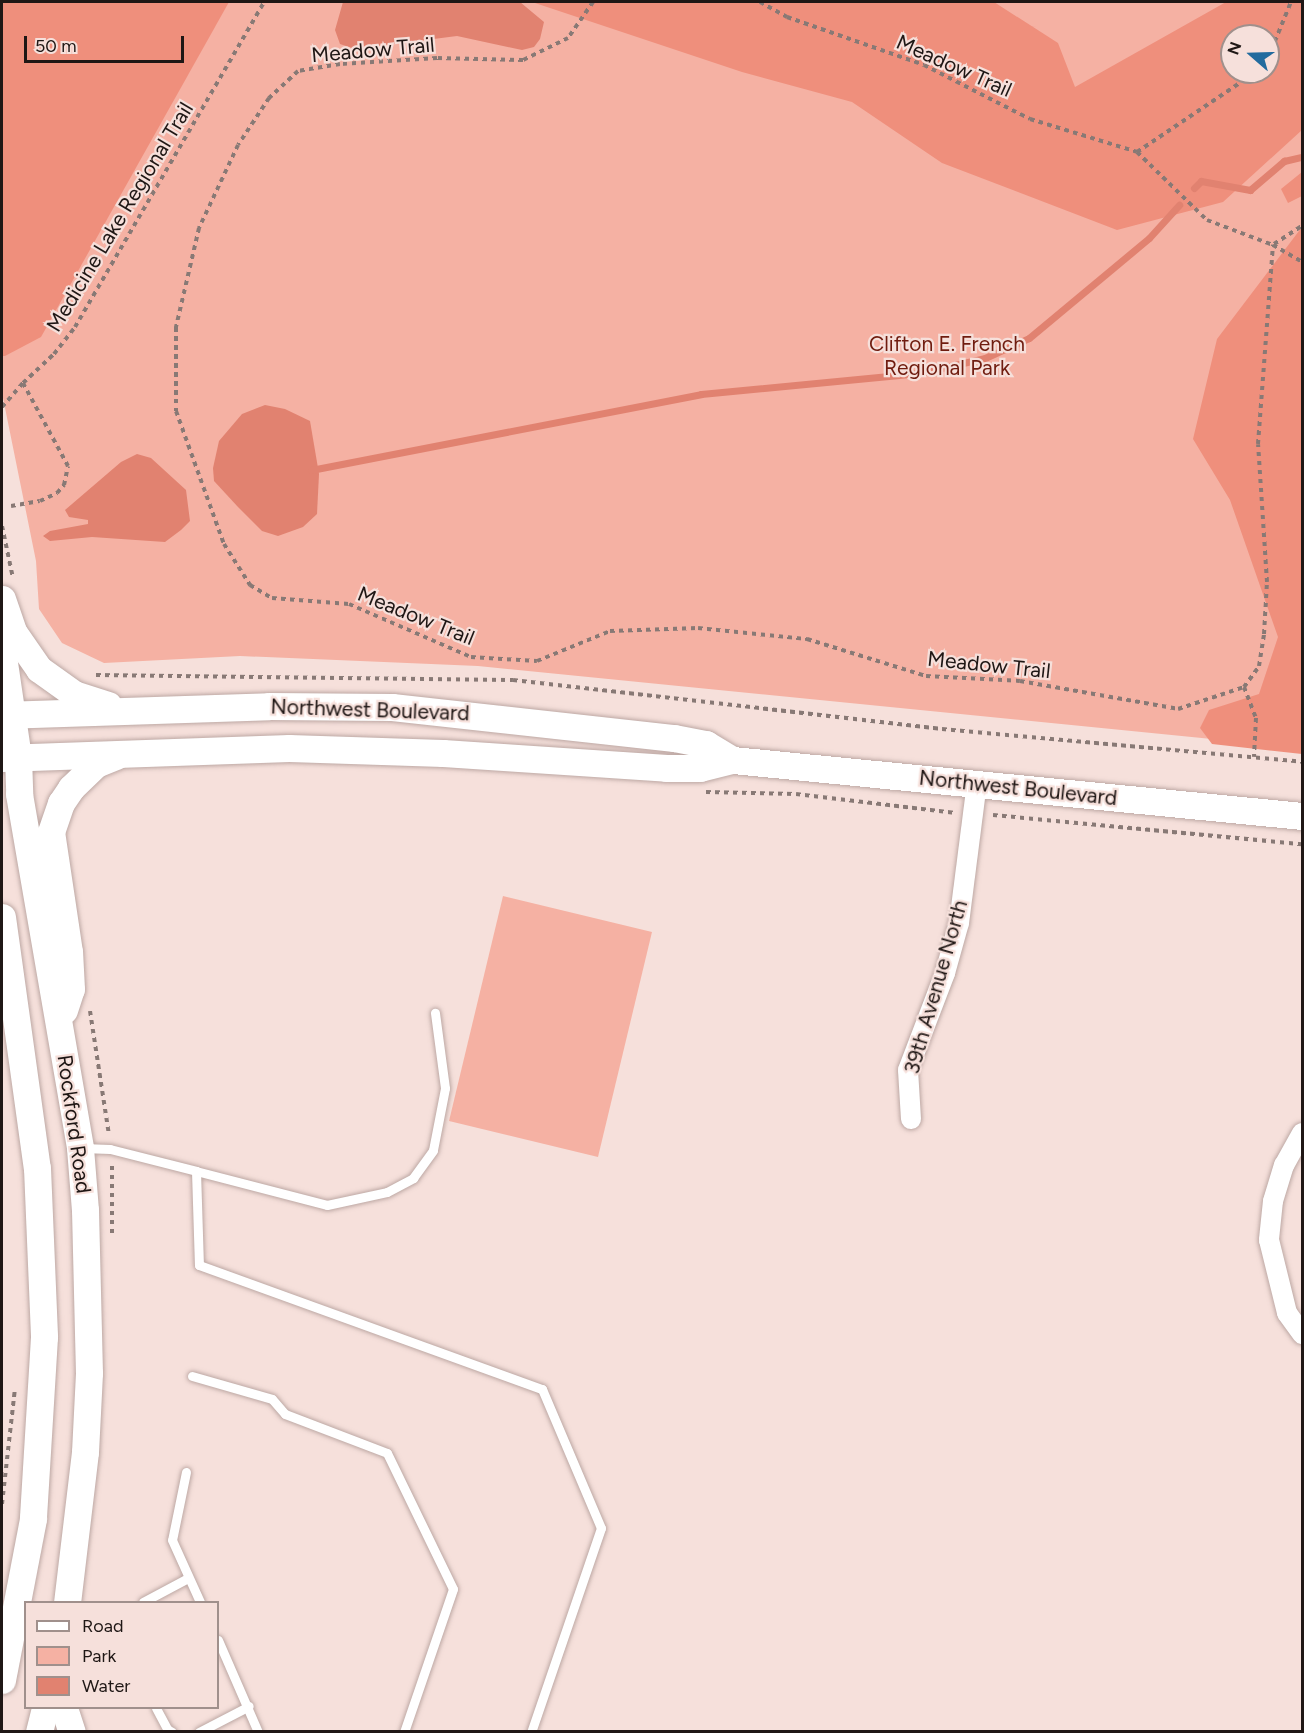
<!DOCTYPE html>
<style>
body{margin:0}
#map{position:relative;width:1304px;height:1733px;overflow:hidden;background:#f6e0db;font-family:Figtree,sans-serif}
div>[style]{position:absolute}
.green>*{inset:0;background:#f5b1a3}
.forest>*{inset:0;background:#ef8f7c}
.water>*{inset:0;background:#e18270}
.stream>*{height:7px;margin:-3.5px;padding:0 3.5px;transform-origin:3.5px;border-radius:3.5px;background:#e18270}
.path>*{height:4px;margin-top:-2px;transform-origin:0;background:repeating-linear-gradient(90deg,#887975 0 4.5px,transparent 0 9px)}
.roads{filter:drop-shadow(0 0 2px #bda8a4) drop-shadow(0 0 2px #bda8a4)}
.service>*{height:9px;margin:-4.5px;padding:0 4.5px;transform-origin:4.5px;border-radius:4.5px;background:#fff}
.minor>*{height:20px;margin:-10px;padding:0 10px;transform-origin:10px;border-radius:10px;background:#fff}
.secondary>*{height:27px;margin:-13.5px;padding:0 13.5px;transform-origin:13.5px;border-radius:13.5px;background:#fff}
span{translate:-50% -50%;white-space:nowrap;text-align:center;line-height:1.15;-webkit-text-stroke:4.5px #f6e0db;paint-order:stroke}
.street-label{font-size:21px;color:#1f1715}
.park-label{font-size:21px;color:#701c0f}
.frame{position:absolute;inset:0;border:3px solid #1f1715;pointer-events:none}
.legend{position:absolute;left:24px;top:1601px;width:195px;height:108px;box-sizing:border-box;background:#f6e0db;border:2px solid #a0908c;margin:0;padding:8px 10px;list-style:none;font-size:18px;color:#1f1715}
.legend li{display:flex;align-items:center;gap:12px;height:30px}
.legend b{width:30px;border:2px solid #a0908c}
.north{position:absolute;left:1220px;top:24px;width:60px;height:60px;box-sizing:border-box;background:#f6e0db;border:2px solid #a0908c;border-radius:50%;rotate:290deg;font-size:16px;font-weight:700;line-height:24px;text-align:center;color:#1f1715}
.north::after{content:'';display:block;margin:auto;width:21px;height:27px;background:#226b9e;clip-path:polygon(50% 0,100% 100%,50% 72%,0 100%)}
.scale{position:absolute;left:24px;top:36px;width:160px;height:27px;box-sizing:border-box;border:3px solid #1f1715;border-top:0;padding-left:8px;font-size:18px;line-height:21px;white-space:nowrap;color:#1f1715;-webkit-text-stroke:4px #f6e0db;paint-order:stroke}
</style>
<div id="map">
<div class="green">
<div style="clip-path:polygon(evenodd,2px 2px,1302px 2px,1302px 748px,478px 666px,240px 656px,104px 663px,62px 643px,39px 609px,36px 561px,2px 393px,2px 2px,1232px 36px,1268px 36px,1268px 72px,1232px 72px,1232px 36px)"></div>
<div style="clip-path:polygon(503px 896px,652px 932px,598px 1157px,449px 1121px)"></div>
</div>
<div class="forest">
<div style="clip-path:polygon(2px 2px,229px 2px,41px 337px,5px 356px,2px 356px)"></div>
<div style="clip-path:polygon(evenodd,532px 2px,994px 2px,1058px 43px,1075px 87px,1226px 2px,1302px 2px,1302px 130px,1223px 202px,1117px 230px,942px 163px,852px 102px,742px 72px,532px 2px,1232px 36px,1268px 36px,1268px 72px,1232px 72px,1232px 36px)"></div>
<div style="clip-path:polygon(1302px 172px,1302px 196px,1288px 203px,1281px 189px)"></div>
<div style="clip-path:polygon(1302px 227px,1302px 754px,1212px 744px,1200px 728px,1209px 710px,1259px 694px,1278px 637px,1230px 500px,1193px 439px,1217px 339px)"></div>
</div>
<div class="water">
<div style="clip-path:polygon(343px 2px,520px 2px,544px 22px,540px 39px,534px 47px,522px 50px,457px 36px,355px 49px,340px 44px,335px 30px)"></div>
<div style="clip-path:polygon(265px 405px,285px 409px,310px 421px,319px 474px,317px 514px,303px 527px,278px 536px,262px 531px,238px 507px,214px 481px,213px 468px,219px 441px,242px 414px)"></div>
<div style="clip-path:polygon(137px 454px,151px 458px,186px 490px,190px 521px,181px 530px,165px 542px,92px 537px,50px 541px,43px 536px,50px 531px,88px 524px,88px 520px,69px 517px,65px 510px,121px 462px)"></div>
</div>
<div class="stream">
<div style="left:1194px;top:188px;width:10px;rotate:-45deg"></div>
<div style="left:1201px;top:181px;width:50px;rotate:10.4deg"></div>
<div style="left:1250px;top:190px;width:45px;rotate:-40.5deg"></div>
<div style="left:1284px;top:161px;width:18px;rotate:-13deg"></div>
<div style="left:311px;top:470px;width:397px;rotate:-11deg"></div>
<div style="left:701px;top:394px;width:220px;rotate:-5.5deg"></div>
<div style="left:920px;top:373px;width:67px;rotate:-13deg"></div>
<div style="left:985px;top:358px;width:48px;rotate:-24.4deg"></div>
<div style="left:1029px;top:338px;width:156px;rotate:-39.8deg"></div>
<div style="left:1149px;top:238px;width:45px;rotate:-47.7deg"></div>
</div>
<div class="path">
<div style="left:593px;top:2px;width:44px;rotate:124.8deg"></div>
<div style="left:568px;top:38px;width:50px;rotate:153.9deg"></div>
<div style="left:523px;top:60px;width:86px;rotate:-178.7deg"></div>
<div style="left:437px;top:58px;width:97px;rotate:176.5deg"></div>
<div style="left:340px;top:64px;width:43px;rotate:170.5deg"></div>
<div style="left:298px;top:71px;width:40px;rotate:137deg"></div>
<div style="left:269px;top:98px;width:56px;rotate:123.4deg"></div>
<div style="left:238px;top:145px;width:92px;rotate:115.2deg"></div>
<div style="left:199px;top:228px;width:102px;rotate:103.1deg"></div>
<div style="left:176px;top:327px;width:84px;rotate:90deg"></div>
<div style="left:176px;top:411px;width:141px;rotate:70.2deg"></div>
<div style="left:224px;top:544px;width:49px;rotate:57.6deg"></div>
<div style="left:250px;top:585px;width:26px;rotate:31deg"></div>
<div style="left:272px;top:598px;width:77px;rotate:4.5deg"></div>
<div style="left:349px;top:604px;width:133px;rotate:23.5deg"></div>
<div style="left:471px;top:657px;width:66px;rotate:3.5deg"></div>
<div style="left:537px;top:661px;width:79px;rotate:-22.3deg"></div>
<div style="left:610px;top:631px;width:88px;rotate:-2deg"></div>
<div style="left:698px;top:628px;width:110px;rotate:5.8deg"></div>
<div style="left:807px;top:639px;width:125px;rotate:17.3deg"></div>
<div style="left:926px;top:676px;width:94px;rotate:3deg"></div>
<div style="left:1020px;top:681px;width:160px;rotate:10deg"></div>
<div style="left:1178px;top:709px;width:70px;rotate:-18.4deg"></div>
<div style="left:1244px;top:687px;width:26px;rotate:-54deg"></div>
<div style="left:1259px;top:666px;width:32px;rotate:-81deg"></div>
<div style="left:1264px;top:634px;width:52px;rotate:-86.7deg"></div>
<div style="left:1267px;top:582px;width:138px;rotate:-93.7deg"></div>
<div style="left:1258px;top:444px;width:200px;rotate:-85.7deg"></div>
<div style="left:760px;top:2px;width:31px;rotate:29deg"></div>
<div style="left:787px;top:17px;width:145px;rotate:19.3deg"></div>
<div style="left:924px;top:65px;width:119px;rotate:27deg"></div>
<div style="left:1030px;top:119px;width:112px;rotate:17.1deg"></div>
<div style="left:1137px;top:152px;width:98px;rotate:44.2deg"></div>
<div style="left:1207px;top:220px;width:71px;rotate:20.7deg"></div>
<div style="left:1273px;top:245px;width:34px;rotate:30deg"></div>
<div style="left:1268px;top:58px;width:61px;rotate:-67.7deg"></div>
<div style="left:1137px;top:152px;width:143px;rotate:-33.9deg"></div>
<div style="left:1274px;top:244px;width:33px;rotate:-33deg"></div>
<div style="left:2px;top:407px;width:32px;rotate:-49deg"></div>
<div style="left:11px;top:506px;width:29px;rotate:-10deg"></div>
<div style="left:40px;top:501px;width:19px;rotate:-25deg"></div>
<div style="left:57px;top:493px;width:11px;rotate:-49deg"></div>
<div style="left:64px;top:485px;width:19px;rotate:-78deg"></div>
<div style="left:68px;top:466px;width:94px;rotate:-118.5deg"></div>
<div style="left:23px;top:383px;width:42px;rotate:-43.1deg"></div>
<div style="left:54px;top:354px;width:34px;rotate:-52deg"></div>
<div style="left:75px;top:327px;width:376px;rotate:-59.8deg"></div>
<div style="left:2px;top:526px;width:53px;rotate:78.1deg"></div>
<div style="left:96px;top:675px;width:417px;rotate:0.7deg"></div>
<div style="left:513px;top:680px;width:432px;rotate:6.5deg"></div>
<div style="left:942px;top:729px;width:362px;rotate:5.2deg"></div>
<div style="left:1244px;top:687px;width:33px;rotate:69deg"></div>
<div style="left:1256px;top:718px;width:39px;rotate:93deg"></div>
<div style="left:706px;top:792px;width:90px;rotate:1.3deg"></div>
<div style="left:796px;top:794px;width:161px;rotate:6.8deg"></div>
<div style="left:993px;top:815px;width:310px;rotate:5.4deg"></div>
<div style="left:90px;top:1011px;width:125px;rotate:81.3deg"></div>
<div style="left:112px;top:1233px;width:70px;rotate:-90deg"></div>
<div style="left:2px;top:1504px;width:116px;rotate:-83.6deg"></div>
</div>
<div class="roads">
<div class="service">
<div style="left:82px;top:1148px;width:28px;rotate:2deg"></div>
<div style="left:110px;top:1149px;width:89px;rotate:14.3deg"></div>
<div style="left:196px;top:1171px;width:94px;rotate:88.2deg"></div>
<div style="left:199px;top:1265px;width:365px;rotate:19.9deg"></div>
<div style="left:542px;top:1389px;width:151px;rotate:67deg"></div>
<div style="left:601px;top:1528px;width:216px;rotate:108.9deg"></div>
<div style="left:196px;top:1171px;width:135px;rotate:14.5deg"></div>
<div style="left:327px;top:1205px;width:61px;rotate:-12.2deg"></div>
<div style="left:387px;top:1192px;width:30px;rotate:-28deg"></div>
<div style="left:413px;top:1178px;width:34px;rotate:-54deg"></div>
<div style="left:433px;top:1150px;width:63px;rotate:-79deg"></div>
<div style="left:445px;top:1088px;width:76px;rotate:-97.6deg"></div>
<div style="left:192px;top:1376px;width:83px;rotate:16deg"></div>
<div style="left:272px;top:1399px;width:20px;rotate:49deg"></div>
<div style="left:285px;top:1414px;width:109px;rotate:20.9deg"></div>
<div style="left:387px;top:1453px;width:151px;rotate:64.1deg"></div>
<div style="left:453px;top:1589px;width:151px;rotate:108.9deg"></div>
<div style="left:186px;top:1472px;width:69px;rotate:101.6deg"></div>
<div style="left:172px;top:1540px;width:68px;rotate:65.7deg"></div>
<div style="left:143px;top:1602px;width:51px;rotate:-28.1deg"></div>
<div style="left:218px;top:1640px;width:100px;rotate:66.5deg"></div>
<div style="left:156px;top:1708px;width:24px;rotate:62deg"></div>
<div style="left:167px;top:1729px;width:6px;rotate:31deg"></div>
<div style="left:199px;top:1732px;width:56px;rotate:-27.5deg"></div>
</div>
<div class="minor">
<div style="left:911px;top:1119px;width:49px;rotate:-93.5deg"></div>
<div style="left:908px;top:1070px;width:104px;rotate:-69.1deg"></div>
<div style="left:945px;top:973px;width:52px;rotate:-74.4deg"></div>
<div style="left:959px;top:923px;width:141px;rotate:-82.7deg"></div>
<div style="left:1302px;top:1133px;width:37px;rotate:119deg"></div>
<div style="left:1284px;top:1165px;width:38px;rotate:107deg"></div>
<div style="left:1273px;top:1201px;width:39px;rotate:96deg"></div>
<div style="left:1269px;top:1240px;width:75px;rotate:76.1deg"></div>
<div style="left:1287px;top:1313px;width:26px;rotate:54deg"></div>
</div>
<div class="secondary">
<div style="left:2px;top:599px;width:36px;rotate:71deg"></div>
<div style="left:14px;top:633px;width:44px;rotate:55.2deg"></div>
<div style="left:39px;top:669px;width:43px;rotate:35.5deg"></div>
<div style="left:74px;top:694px;width:36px;rotate:18deg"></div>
<div style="left:2px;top:649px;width:109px;rotate:81.6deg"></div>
<div style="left:18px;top:757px;width:37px;rotate:88deg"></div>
<div style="left:19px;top:794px;width:359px;rotate:80.2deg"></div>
<div style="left:80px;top:1148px;width:62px;rotate:85.4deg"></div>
<div style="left:85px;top:1210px;width:163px;rotate:88.6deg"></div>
<div style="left:89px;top:1373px;width:79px;rotate:92.9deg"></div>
<div style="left:85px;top:1452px;width:151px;rotate:96.8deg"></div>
<div style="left:2px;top:715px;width:267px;rotate:-1.9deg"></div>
<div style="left:269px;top:706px;width:123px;rotate:0.5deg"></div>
<div style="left:392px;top:707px;width:284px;rotate:6.3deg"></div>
<div style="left:674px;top:738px;width:33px;rotate:11deg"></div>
<div style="left:706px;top:744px;width:31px;rotate:31deg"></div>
<div style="left:2px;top:758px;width:287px;rotate:-2deg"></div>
<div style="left:289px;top:748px;width:154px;rotate:1.9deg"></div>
<div style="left:443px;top:753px;width:224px;rotate:3.8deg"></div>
<div style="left:666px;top:768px;width:34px"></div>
<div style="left:700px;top:768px;width:34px;rotate:-14deg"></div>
<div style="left:733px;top:760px;width:572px;rotate:5.62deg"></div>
<div style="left:2px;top:917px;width:253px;rotate:82.1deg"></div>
<div style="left:37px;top:1168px;width:169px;rotate:87.6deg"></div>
<div style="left:44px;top:1337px;width:182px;rotate:93.5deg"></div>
<div style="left:33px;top:1519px;width:164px;rotate:100.9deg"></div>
<div style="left:64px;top:1010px;width:22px;rotate:-72deg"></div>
<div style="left:71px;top:989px;width:37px;rotate:-93deg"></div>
<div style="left:69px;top:952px;width:121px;rotate:-98.5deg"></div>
<div style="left:51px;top:832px;width:31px;rotate:-71deg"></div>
<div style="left:61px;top:803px;width:18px;rotate:-56deg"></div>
<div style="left:71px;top:788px;width:35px;rotate:-44deg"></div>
<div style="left:96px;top:764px;width:22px;rotate:-22deg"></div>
<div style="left:64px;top:1708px;width:25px;rotate:72deg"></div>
<div style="left:39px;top:1732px;width:25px;rotate:-76deg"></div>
</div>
</div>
<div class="street-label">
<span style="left:373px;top:50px;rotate:-5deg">Meadow Trail</span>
<span style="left:954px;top:66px;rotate:24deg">Meadow Trail</span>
<span style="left:120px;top:217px;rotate:-59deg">Medicine Lake Regional Trail</span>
<span style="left:416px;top:616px;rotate:22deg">Meadow Trail</span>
<span style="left:989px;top:665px;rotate:6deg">Meadow Trail</span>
<span style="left:370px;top:710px;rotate:2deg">Northwest Boulevard</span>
<span style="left:1018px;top:788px;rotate:6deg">Northwest Boulevard</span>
<span style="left:936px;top:987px;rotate:-74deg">39th Avenue North</span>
<span style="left:74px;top:1124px;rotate:82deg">Rockford Road</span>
</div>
<div class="park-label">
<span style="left:947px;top:356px">Clifton E. French<br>Regional Park</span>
</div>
<div class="frame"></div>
<ul class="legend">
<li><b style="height:8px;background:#fff"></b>Road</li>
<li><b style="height:16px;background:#f5b1a3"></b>Park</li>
<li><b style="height:16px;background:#e18270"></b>Water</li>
</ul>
<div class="north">N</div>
<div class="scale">50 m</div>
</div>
